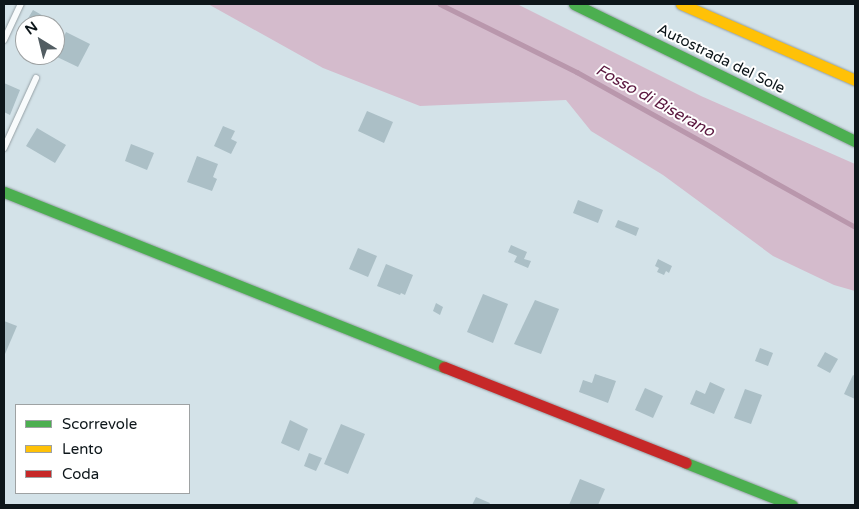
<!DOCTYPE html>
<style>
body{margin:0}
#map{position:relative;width:859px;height:509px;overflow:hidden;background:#d3e2e8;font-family:"Varela Round",sans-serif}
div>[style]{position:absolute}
.forest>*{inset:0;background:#d4bbcc}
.stream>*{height:4.5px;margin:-2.25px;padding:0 2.25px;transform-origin:2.25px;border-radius:2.25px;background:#b997ac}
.building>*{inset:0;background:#abbfc6}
.roads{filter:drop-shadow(0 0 1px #95a0a5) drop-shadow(0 0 1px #95a0a5)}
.lane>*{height:6px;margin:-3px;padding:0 3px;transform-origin:3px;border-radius:3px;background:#f8fbfc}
.fast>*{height:11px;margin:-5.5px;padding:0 5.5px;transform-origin:5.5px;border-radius:5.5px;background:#4caf50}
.slow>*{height:11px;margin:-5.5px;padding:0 5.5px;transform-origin:5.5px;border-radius:5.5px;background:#ffc107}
.jam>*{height:11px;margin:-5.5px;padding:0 5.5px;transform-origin:5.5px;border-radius:5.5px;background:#c62828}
span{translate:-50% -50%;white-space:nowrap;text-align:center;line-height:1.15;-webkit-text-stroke:4px #fff;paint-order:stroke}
.street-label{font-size:15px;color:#0d161a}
.water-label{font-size:16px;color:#5b183f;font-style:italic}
.frame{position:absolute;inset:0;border:5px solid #0d161a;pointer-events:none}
.legend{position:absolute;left:15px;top:404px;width:175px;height:90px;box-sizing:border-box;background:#fff;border:1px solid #9ea2a3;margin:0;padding:6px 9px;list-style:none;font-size:15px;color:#0d161a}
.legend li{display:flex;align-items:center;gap:10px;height:25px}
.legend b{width:25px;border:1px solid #9ea2a3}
.north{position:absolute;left:15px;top:15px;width:50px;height:50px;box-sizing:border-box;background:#fff;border:1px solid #9ea2a3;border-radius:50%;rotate:324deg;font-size:14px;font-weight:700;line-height:20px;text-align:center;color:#0d161a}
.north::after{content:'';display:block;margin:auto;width:18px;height:22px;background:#525d62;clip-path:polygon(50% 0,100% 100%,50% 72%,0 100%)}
</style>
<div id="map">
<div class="forest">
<div style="clip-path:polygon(208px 4px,517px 4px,701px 96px,855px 164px,855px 291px,834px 285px,773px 256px,663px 175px,591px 131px,566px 100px,420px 106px,323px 68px)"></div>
</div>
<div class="stream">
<div style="left:440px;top:4px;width:153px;rotate:26.4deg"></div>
<div style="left:577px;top:72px;width:318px;rotate:29.1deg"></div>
</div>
<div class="building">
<div style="clip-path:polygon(33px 10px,54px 22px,53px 25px,25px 25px,25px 33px,21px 30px)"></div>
<div style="clip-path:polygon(66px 32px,90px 44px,78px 67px,55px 56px)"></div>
<div style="clip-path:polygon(4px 83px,20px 90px,10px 115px,4px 112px)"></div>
<div style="clip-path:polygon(367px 111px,393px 122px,384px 143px,358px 131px)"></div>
<div style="clip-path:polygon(223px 126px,235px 131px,231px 139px,237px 142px,231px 154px,214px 146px)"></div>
<div style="clip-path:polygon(37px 128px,66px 145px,55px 163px,26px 146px)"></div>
<div style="clip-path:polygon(131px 144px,154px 153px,147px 170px,125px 161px)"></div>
<div style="clip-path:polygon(197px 156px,218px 164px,213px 177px,217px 179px,212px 191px,187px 182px)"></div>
<div style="clip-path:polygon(578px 200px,603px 210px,598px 223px,573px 213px)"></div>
<div style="clip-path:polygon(618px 220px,639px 228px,636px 236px,615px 227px)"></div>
<div style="clip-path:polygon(511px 245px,527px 252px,524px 259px,531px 261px,528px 268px,514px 262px,517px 256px,508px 252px)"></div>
<div style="clip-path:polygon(358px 248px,377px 256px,368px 277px,349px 269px)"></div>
<div style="clip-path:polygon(658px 259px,672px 266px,669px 273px,666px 271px,664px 275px,657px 272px,659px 268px,655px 266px)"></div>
<div style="clip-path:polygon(386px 264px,413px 275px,405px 295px,401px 293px,400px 295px,377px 286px)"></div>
<div style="clip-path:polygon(483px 294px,508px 304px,493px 343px,467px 332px)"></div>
<div style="clip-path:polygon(535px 300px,559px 309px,541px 354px,514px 344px)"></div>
<div style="clip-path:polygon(436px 303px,443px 307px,440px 315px,433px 311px)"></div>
<div style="clip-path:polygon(4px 321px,17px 326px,5px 354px,4px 354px)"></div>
<div style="clip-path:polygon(760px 348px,773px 353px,768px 366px,755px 361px)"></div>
<div style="clip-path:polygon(825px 352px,838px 359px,830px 373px,817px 366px)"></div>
<div style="clip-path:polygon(595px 374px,616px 381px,608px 403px,579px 392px,583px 380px,592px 383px)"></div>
<div style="clip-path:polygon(853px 375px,855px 376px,855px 399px,844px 394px)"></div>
<div style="clip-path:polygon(710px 382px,725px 389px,714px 414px,690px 404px,696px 390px,705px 394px)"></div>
<div style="clip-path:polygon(645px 388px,663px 396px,653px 418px,635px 410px)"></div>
<div style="clip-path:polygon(745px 389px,762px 395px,751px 424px,734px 418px)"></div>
<div style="clip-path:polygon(290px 420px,308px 429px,299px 451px,281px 443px)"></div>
<div style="clip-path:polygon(341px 424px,365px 434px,348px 474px,324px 464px)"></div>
<div style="clip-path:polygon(309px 453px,322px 458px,316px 471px,304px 466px)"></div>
<div style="clip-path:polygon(580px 479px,605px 489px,598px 505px,569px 505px)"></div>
<div style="clip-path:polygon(476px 497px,490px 503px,489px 505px,472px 505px)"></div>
</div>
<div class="roads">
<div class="lane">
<div style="left:4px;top:40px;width:40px;rotate:-65deg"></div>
<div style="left:4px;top:148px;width:77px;rotate:-65.4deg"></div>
</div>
<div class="fast">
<div style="left:574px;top:4px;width:313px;rotate:26deg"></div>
<div style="left:4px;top:192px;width:474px;rotate:21.7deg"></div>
<div style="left:686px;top:463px;width:114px;rotate:21.6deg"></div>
</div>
<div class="slow">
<div style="left:681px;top:4px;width:190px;rotate:23.6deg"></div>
</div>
<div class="jam">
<div style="left:444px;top:367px;width:260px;rotate:21.6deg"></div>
</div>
</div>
<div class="street-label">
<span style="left:721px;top:59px;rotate:26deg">Autostrada del Sole</span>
</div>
<div class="water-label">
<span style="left:655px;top:101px;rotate:29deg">Fosso di Biserano</span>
</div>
<div class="frame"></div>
<ul class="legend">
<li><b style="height:6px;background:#4caf50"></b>Scorrevole</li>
<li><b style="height:6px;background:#ffc107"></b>Lento</li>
<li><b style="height:6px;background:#c62828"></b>Coda</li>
</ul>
<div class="north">N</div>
</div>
